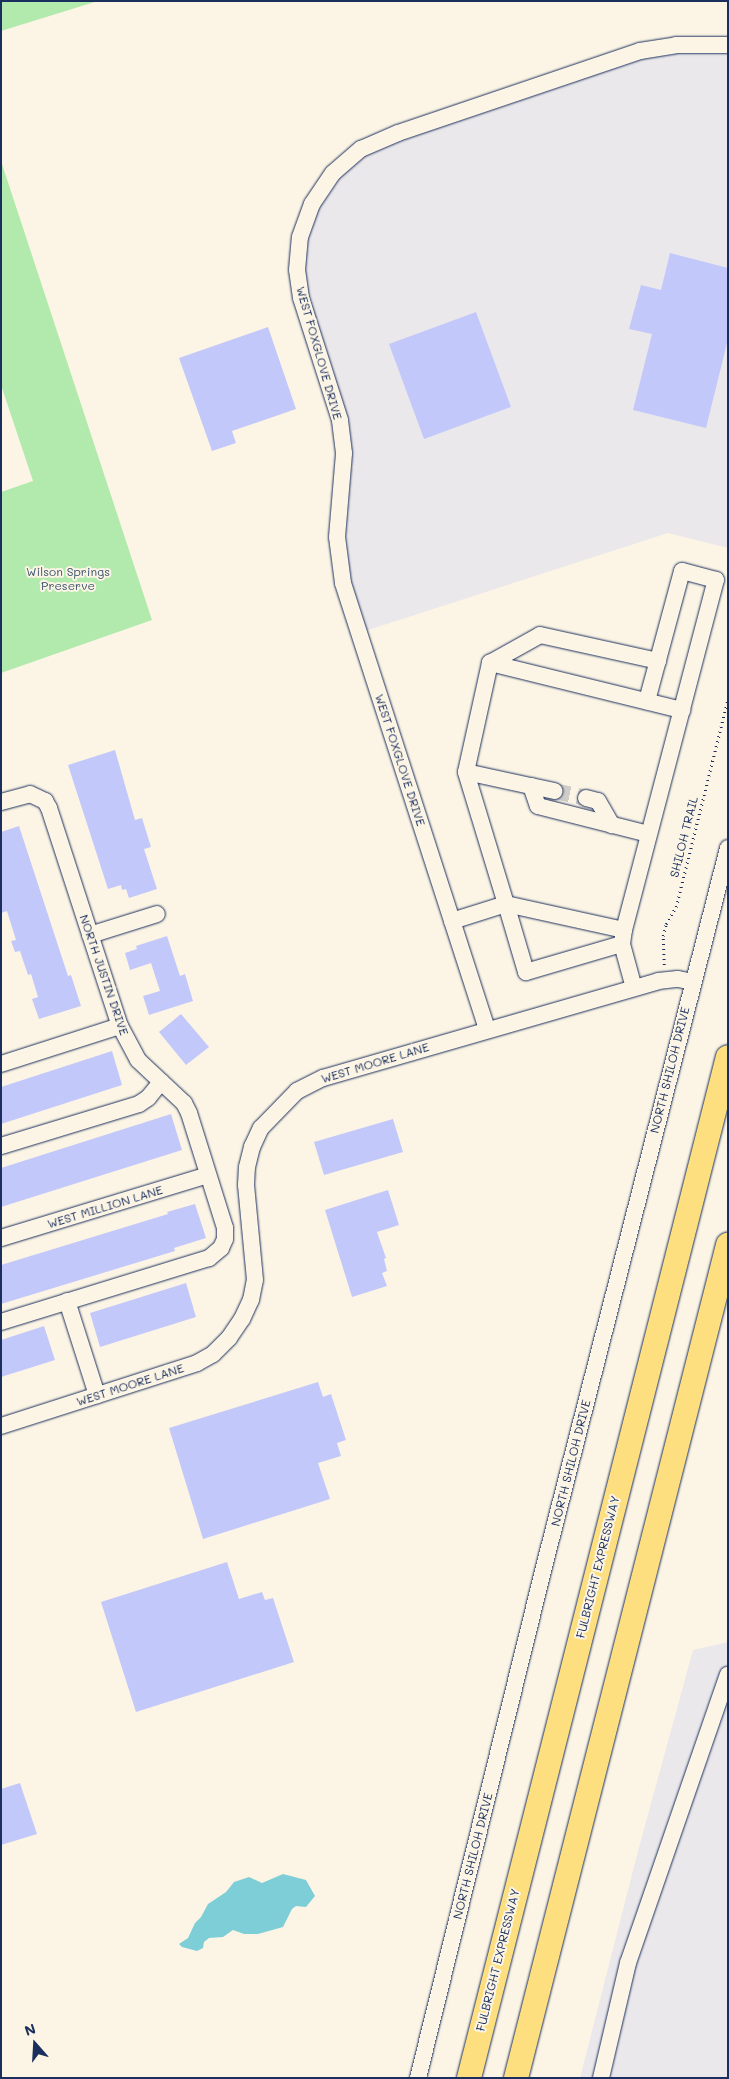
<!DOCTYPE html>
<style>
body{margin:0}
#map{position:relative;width:729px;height:2079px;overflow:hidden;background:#fcf5e5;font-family:Mali,sans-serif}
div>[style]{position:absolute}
.built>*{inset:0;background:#ebe8eb}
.green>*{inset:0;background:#b2eaad}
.water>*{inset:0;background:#7eced7}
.building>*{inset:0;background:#c3c8fa}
.minor-tunnel>*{height:16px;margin-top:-8px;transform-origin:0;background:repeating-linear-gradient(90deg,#cfcdca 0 16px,transparent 0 24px)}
.path>*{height:2.5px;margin-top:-1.25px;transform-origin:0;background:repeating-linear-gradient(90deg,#1b2f5e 0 1px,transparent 0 5px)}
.roads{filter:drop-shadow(0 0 1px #1b2f5e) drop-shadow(0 0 1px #1b2f5e)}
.minor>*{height:16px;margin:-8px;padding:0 8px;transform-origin:8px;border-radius:8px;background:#fcf5e5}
.highway>*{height:24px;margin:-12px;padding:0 12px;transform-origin:12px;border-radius:12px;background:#fddf80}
span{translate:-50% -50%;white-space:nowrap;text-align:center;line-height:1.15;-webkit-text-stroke:4px #fcf5e5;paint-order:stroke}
.street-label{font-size:12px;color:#1b2f5e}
.park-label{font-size:12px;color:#39546e}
.frame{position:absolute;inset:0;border:2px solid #1b2f5e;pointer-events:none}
.north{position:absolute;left:10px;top:2019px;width:50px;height:50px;-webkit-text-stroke:4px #fcf5e5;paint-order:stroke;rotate:341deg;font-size:14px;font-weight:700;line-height:20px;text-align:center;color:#1b2f5e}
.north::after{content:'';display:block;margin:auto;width:18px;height:22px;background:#1b2f5e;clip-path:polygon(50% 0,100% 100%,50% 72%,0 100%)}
</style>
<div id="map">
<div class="built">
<div style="clip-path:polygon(728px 45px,728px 548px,668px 533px,359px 633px,343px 583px,344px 453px,301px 298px,312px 204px,361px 149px,607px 60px)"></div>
<div style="clip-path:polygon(728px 1642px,728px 2078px,580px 2078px,638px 1851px,693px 1650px)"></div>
</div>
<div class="green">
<div style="clip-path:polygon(1px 1px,98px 1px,1px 31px)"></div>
<div style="clip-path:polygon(1px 161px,152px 620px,1px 673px,1px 492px,33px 481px,1px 385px)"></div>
</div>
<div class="water">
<div style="clip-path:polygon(283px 1874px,306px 1880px,315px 1896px,306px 1907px,296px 1906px,292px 1909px,283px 1927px,258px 1934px,244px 1934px,233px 1930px,223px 1937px,209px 1938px,204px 1942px,203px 1948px,197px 1951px,182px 1947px,179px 1944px,188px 1938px,195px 1923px,201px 1917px,208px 1904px,226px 1892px,234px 1882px,249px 1877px,262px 1883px)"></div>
</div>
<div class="building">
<div style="clip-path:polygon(670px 253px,728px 268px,728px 339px,706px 428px,633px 410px,652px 334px,629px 329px,641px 285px,661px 290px)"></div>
<div style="clip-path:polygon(476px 312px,511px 407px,424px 439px,389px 344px)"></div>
<div style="clip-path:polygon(268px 327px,296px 409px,232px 431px,236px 443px,212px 451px,179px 358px)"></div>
<div style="clip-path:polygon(115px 750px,135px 820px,142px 818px,151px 847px,144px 849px,157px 889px,129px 898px,126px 889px,122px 890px,121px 885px,108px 889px,68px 765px)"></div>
<div style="clip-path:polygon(19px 826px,68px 976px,71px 975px,81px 1006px,39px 1019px,32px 999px,38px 997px,31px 974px,28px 975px,20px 951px,15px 952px,11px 941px,16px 940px,7px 911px,1px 913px,1px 832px)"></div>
<div style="clip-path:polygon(167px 936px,180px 976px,185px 974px,193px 1001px,149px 1015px,143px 996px,160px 991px,151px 963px,130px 970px,125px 953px,137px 949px,136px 946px)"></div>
<div style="clip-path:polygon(181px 1014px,209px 1047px,186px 1065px,159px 1032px)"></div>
<div style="clip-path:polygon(112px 1051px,122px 1085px,1px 1124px,1px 1087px)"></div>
<div style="clip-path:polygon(171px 1114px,182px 1150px,1px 1207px,1px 1168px)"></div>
<div style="clip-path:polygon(393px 1119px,403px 1152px,324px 1175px,314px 1142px)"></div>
<div style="clip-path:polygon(388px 1190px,399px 1225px,377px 1232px,386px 1258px,384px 1259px,387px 1271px,382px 1273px,387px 1286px,352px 1297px,325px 1210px)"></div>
<div style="clip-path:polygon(195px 1204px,206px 1238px,174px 1248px,175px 1251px,1px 1304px,1px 1265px,168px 1214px,167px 1212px)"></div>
<div style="clip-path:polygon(186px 1283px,196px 1317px,100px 1347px,90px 1313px)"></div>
<div style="clip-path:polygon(44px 1326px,55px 1360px,1px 1377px,1px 1340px)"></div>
<div style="clip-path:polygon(318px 1382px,323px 1397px,331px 1394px,346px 1440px,337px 1443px,341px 1456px,318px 1463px,330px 1499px,203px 1539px,169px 1428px)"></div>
<div style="clip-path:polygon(227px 1562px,239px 1599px,262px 1592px,265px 1600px,273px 1598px,294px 1662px,136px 1712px,101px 1602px)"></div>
<div style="clip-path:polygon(20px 1783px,37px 1834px,1px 1845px,1px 1789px)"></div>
</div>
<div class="minor-tunnel">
<div style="left:554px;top:791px;width:33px;rotate:12deg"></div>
</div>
<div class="path">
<div style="left:664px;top:965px;width:29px;rotate:-92deg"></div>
<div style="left:663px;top:936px;width:12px;rotate:-76deg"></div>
<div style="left:666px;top:924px;width:20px;rotate:-60deg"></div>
<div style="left:676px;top:907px;width:215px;rotate:-76deg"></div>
</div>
<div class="roads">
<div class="minor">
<div style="left:490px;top:663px;width:57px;rotate:-29.2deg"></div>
<div style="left:540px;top:635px;width:121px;rotate:12.4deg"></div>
<div style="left:466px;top:772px;width:66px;rotate:12.2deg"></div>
<div style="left:531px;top:786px;width:21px;rotate:71deg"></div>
<div style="left:538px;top:806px;width:114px;rotate:14.2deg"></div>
<div style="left:531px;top:786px;width:24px;rotate:12deg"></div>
<div style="left:586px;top:798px;width:12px;rotate:14deg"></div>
<div style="left:598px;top:801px;width:28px;rotate:60deg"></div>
<div style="left:1px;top:802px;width:30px;rotate:-15deg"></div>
<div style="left:30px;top:794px;width:17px;rotate:25deg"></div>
<div style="left:45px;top:801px;width:8px;rotate:60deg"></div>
<div style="left:49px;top:808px;width:229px;rotate:72deg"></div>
<div style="left:120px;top:1026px;width:38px;rotate:62deg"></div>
<div style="left:138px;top:1060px;width:63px;rotate:43.1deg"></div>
<div style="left:184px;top:1103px;width:11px;rotate:63deg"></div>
<div style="left:189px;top:1113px;width:121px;rotate:72.6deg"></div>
<div style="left:225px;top:1228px;width:11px;rotate:90deg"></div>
<div style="left:225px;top:1239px;width:10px;rotate:114deg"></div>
<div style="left:221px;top:1248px;width:16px;rotate:140deg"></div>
<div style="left:209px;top:1258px;width:218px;rotate:162.9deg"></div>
<div style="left:452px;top:921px;width:57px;rotate:-17.5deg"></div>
<div style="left:506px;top:904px;width:71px;rotate:73.6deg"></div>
<div style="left:526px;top:972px;width:100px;rotate:-16.3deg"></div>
<div style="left:624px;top:930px;width:121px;rotate:-167.6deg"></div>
<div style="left:506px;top:904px;width:138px;rotate:-106.9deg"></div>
<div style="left:466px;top:772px;width:112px;rotate:-77.6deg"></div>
<div style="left:490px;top:663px;width:198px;rotate:13.8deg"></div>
<div style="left:90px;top:935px;width:70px;rotate:-17.4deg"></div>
<div style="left:634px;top:988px;width:46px;rotate:-105.3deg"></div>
<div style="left:622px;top:944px;width:14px;rotate:-82deg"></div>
<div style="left:624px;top:930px;width:362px;rotate:-75.3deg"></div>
<div style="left:716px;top:580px;width:35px;rotate:-165deg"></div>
<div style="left:682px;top:571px;width:135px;rotate:105.1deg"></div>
<div style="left:487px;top:1029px;width:469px;rotate:-107.9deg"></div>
<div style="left:343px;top:583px;width:46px;rotate:-97.4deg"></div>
<div style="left:337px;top:537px;width:84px;rotate:-85.2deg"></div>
<div style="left:344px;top:453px;width:33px;rotate:-97deg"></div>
<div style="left:340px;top:420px;width:128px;rotate:-107.7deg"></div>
<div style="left:301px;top:298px;width:28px;rotate:-98deg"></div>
<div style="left:297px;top:270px;width:33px;rotate:-85deg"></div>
<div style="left:300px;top:237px;width:35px;rotate:-70deg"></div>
<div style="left:312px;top:204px;width:37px;rotate:-56deg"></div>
<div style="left:333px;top:173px;width:37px;rotate:-41deg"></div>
<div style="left:361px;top:149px;width:40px;rotate:-23.4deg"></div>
<div style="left:398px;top:133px;width:256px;rotate:-18.7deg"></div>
<div style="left:640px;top:51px;width:36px;rotate:-9deg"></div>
<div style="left:676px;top:45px;width:52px"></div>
<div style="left:1px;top:1064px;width:125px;rotate:-17.7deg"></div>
<div style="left:1px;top:1146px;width:144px;rotate:-16.9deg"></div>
<div style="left:139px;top:1104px;width:11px;rotate:-34deg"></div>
<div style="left:148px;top:1098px;width:21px;rotate:-51deg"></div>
<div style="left:1px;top:1238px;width:216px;rotate:-16.9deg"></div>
<div style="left:67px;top:1301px;width:99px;rotate:72.3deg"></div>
<div style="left:1px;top:1426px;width:206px;rotate:-17.8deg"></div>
<div style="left:197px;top:1363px;width:18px;rotate:-29deg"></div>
<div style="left:213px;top:1354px;width:23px;rotate:-45deg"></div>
<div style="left:229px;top:1338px;width:23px;rotate:-56deg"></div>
<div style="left:242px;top:1319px;width:21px;rotate:-65deg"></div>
<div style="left:251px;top:1300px;width:20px;rotate:-79deg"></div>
<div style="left:255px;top:1280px;width:95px;rotate:-95.4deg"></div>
<div style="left:246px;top:1185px;width:18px;rotate:-87deg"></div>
<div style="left:247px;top:1167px;width:21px;rotate:-76deg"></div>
<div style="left:252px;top:1147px;width:21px;rotate:-65deg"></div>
<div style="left:261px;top:1128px;width:52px;rotate:-45.8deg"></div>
<div style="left:297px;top:1091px;width:29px;rotate:-27deg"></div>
<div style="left:323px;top:1078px;width:349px;rotate:-16.1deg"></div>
<div style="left:658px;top:981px;width:20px;rotate:-6deg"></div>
<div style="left:678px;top:979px;width:15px;rotate:11deg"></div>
<div style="left:418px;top:2078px;width:530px;rotate:-76.15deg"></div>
<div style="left:545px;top:1563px;width:738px;rotate:-75.64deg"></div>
<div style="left:601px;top:2078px;width:118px;rotate:-76.8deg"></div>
<div style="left:628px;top:1963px;width:305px;rotate:-70.9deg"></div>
</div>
<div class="highway">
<div style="left:469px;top:2078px;width:1053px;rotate:-75.77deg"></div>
<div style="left:516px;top:2078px;width:860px;rotate:-75.72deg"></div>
</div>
</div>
<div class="street-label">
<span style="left:319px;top:353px;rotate:74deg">WEST FOXGLOVE DRIVE</span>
<span style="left:400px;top:760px;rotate:72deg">WEST FOXGLOVE DRIVE</span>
<span style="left:684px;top:837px;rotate:-76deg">SHILOH TRAIL</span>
<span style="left:104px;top:975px;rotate:71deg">NORTH JUSTIN DRIVE</span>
<span style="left:375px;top:1063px;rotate:-17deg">WEST MOORE LANE</span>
<span style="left:670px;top:1070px;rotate:-76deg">NORTH SHILOH DRIVE</span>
<span style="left:105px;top:1207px;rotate:-17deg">WEST MILLION LANE</span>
<span style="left:130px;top:1385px;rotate:-18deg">WEST MOORE LANE</span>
<span style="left:571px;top:1463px;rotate:-76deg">NORTH SHILOH DRIVE</span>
<span style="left:598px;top:1567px;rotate:-76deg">FULBRIGHT EXPRESSWAY</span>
<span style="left:473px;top:1856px;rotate:-76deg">NORTH SHILOH DRIVE</span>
<span style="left:498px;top:1960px;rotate:-76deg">FULBRIGHT EXPRESSWAY</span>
</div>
<div class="park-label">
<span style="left:68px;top:579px">Wilson Springs<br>Preserve</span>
</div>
<div class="frame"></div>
<div class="north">N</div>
</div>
